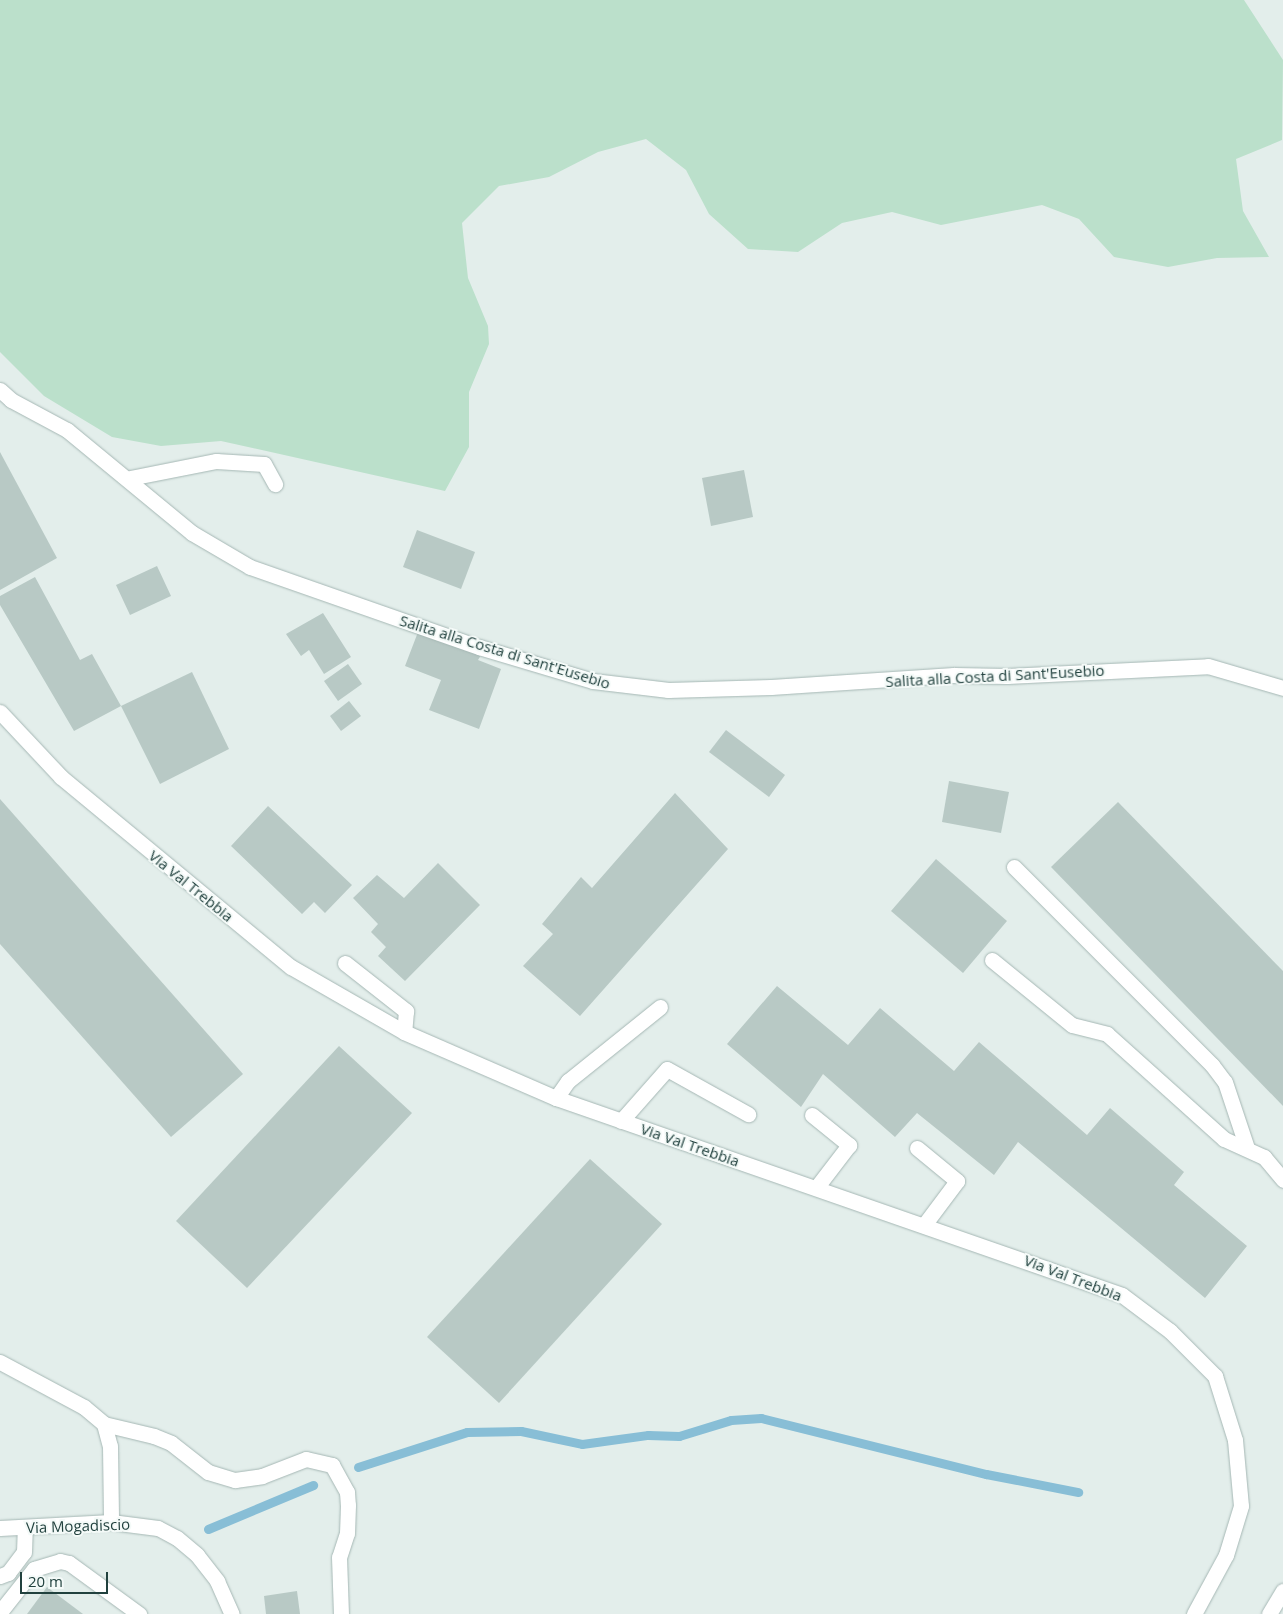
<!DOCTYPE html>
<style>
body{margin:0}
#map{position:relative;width:1283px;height:1614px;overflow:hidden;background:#e3eeeb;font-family:"Open Sans",sans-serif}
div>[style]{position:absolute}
.green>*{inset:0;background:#bbe0cb}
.stream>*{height:9px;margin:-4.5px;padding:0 4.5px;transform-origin:4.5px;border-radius:4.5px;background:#88bed6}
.building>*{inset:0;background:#b8c9c5}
.roads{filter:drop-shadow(0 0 1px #a5b7b4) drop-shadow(0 0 1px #a5b7b4)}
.minor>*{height:15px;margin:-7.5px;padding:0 7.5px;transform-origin:7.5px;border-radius:7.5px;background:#fff}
span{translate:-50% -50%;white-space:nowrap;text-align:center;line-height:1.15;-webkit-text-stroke:4px #f4faf8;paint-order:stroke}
.street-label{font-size:15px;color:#21413e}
.scale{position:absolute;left:20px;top:1572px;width:88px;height:22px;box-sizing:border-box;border:2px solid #21413e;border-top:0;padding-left:6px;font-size:15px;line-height:18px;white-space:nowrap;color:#21413e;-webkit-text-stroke:4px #f4faf8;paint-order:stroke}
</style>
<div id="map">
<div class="green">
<div style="clip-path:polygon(0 0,1244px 0,1283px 60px,1282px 140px,1236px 159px,1243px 211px,1269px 257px,1217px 258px,1168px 267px,1114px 257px,1079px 219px,1042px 205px,941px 225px,892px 212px,842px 223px,798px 252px,748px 249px,709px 214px,686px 170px,646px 139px,598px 152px,549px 177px,499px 186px,462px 223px,468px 278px,488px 326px,489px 344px,469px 392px,469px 447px,445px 491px,221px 441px,161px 446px,112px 437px,44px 396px,0 352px)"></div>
</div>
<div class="stream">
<div style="left:358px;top:1467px;width:114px;rotate:-17.8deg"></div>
<div style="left:467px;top:1432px;width:54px;rotate:-1.1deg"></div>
<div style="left:521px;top:1431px;width:62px;rotate:12deg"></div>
<div style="left:582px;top:1444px;width:67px;rotate:-7.8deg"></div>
<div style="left:648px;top:1435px;width:31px;rotate:2deg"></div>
<div style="left:679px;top:1436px;width:54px;rotate:-17.1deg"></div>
<div style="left:731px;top:1420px;width:30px;rotate:-4deg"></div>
<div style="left:761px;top:1418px;width:232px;rotate:14deg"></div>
<div style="left:986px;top:1474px;width:94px;rotate:11.1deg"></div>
<div style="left:208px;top:1529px;width:114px;rotate:-22.7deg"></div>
</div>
<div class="building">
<div style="clip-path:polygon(0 452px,57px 558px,0 590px)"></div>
<div style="clip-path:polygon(744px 470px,753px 517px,711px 526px,702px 478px)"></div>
<div style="clip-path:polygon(417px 530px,475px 552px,461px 589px,403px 567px)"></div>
<div style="clip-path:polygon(157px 566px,171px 596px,130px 615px,116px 585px)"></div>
<div style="clip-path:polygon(35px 577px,80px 660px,92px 654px,121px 706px,74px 731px,0 605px,0 596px)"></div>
<div style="clip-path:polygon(323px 613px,351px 657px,324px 674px,309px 650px,301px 656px,286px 634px)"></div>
<div style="clip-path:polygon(418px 632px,481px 655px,478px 660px,501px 669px,479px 729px,429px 710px,441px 680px,405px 666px)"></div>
<div style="clip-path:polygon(348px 664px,362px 684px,338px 701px,324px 681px)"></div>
<div style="clip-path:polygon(192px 672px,229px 749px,160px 784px,121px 706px)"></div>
<div style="clip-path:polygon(349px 701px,361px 716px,341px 731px,330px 716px)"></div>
<div style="clip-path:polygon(726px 730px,785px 775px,769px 797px,709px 752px)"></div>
<div style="clip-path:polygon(949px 781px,1009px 792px,1001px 833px,942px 822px)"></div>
<div style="clip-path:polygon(675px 793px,728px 849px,580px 1016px,523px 966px,553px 934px,542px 924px,581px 877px,592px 888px)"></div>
<div style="clip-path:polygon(0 799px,243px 1074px,171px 1137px,0 944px)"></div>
<div style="clip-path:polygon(1118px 802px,1283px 971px,1283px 1106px,1051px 867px)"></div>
<div style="clip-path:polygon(268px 806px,352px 885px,325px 913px,314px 902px,302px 914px,231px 846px)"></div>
<div style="clip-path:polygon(936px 859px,1007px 921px,963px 973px,891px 911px)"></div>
<div style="clip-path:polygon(438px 863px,480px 905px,405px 981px,378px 956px,386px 947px,371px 932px,378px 924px,353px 898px,377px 875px,404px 898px)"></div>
<div style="clip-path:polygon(777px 986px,848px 1045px,880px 1008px,954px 1071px,979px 1042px,1087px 1135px,1110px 1108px,1184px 1172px,1174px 1185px,1247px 1246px,1205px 1298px,1018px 1142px,994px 1175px,917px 1113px,895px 1137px,823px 1074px,801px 1107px,727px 1044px)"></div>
<div style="clip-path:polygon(339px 1046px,412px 1113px,247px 1288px,176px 1221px)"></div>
<div style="clip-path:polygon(590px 1159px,662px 1224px,499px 1403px,427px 1337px)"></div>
<div style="clip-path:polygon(47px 1587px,83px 1614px,27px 1614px)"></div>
<div style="clip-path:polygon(297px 1591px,300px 1614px,266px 1614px,264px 1596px)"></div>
</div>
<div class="roads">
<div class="minor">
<div style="left:0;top:390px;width:15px;rotate:42deg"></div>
<div style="left:11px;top:400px;width:64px;rotate:28.2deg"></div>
<div style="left:67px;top:430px;width:162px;rotate:39.5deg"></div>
<div style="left:192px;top:533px;width:67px;rotate:30.4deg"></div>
<div style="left:250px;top:567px;width:243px;rotate:19.3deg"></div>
<div style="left:479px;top:647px;width:119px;rotate:16.6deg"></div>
<div style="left:593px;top:681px;width:76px;rotate:6.8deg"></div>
<div style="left:668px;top:690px;width:103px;rotate:-1.7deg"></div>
<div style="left:771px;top:687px;width:183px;rotate:-3.8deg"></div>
<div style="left:954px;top:675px;width:53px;rotate:1.1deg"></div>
<div style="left:1007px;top:676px;width:201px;rotate:-2.8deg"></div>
<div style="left:1208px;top:666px;width:78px;rotate:16.3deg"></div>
<div style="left:130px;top:478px;width:88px;rotate:-11.2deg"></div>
<div style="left:216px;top:461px;width:48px;rotate:3.6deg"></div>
<div style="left:264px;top:464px;width:23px;rotate:61deg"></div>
<div style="left:0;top:712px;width:89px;rotate:46.8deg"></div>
<div style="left:61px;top:777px;width:298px;rotate:39.6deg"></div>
<div style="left:291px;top:967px;width:130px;rotate:29.9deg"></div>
<div style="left:404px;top:1032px;width:166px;rotate:23.5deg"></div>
<div style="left:556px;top:1098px;width:599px;rotate:19.19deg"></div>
<div style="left:1122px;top:1295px;width:60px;rotate:36.9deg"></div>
<div style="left:1170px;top:1331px;width:64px;rotate:45deg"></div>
<div style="left:1215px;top:1376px;width:67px;rotate:72.6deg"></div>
<div style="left:1235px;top:1440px;width:66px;rotate:84.8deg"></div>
<div style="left:1241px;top:1506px;width:51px;rotate:107deg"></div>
<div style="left:1226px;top:1555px;width:67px;rotate:118.5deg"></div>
<div style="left:1014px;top:867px;width:280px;rotate:45deg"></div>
<div style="left:1212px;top:1065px;width:21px;rotate:53deg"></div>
<div style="left:1225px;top:1082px;width:70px;rotate:71.6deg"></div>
<div style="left:992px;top:960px;width:103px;rotate:39.1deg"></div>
<div style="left:1072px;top:1025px;width:36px;rotate:14deg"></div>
<div style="left:1107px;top:1034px;width:157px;rotate:41.9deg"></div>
<div style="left:1224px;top:1139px;width:44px;rotate:24.2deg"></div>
<div style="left:1264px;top:1157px;width:30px;rotate:50deg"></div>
<div style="left:345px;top:963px;width:78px;rotate:38.2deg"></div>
<div style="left:406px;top:1011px;width:21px;rotate:95deg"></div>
<div style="left:556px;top:1098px;width:21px;rotate:-55deg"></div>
<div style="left:568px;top:1081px;width:118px;rotate:-38.8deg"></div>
<div style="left:812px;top:1115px;width:48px;rotate:39deg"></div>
<div style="left:849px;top:1145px;width:54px;rotate:127.5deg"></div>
<div style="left:621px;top:1121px;width:69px;rotate:-48.5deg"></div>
<div style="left:667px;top:1069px;width:93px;rotate:29.1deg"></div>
<div style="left:917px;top:1148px;width:52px;rotate:39.5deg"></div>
<div style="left:957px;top:1181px;width:55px;rotate:126.9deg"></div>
<div style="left:0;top:1362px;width:95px;rotate:28.2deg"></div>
<div style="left:84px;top:1407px;width:26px;rotate:40deg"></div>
<div style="left:104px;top:1424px;width:23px;rotate:75deg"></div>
<div style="left:110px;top:1446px;width:76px;rotate:89.2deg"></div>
<div style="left:104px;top:1424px;width:51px;rotate:13.5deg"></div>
<div style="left:154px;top:1436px;width:18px;rotate:22deg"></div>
<div style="left:171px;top:1443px;width:47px;rotate:38.1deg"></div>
<div style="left:208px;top:1472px;width:28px;rotate:17deg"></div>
<div style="left:235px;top:1480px;width:27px;rotate:-8deg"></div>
<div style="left:262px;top:1476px;width:47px;rotate:-21.1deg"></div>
<div style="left:306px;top:1459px;width:27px;rotate:13deg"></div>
<div style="left:332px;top:1465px;width:31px;rotate:61deg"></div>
<div style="left:347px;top:1492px;width:13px;rotate:86deg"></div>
<div style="left:348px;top:1505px;width:28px;rotate:92deg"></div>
<div style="left:347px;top:1533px;width:25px;rotate:108deg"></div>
<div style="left:339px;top:1557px;width:57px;rotate:88deg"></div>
<div style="left:0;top:1528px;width:111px;rotate:-3.1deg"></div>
<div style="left:111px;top:1522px;width:47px;rotate:7.3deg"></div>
<div style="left:158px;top:1528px;width:21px;rotate:28deg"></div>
<div style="left:177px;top:1538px;width:26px;rotate:40deg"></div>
<div style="left:197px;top:1555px;width:33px;rotate:52deg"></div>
<div style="left:217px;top:1581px;width:36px;rotate:66deg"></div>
<div style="left:0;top:1576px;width:9px;rotate:-21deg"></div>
<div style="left:8px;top:1573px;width:26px;rotate:-53deg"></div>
<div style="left:24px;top:1552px;width:25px;rotate:-88deg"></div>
<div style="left:0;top:1612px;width:55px;rotate:-51.7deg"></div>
<div style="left:34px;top:1569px;width:27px;rotate:-17deg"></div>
<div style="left:60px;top:1561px;width:9px;rotate:13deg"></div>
<div style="left:69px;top:1563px;width:87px;rotate:36.1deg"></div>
<div style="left:1269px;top:1614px;width:27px;rotate:-59deg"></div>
</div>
</div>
<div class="street-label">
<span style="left:505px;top:652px;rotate:17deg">Salita alla Costa di Sant'Eusebio</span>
<span style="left:995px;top:676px;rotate:-3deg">Salita alla Costa di Sant'Eusebio</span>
<span style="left:191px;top:886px;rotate:39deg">Via Val Trebbia</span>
<span style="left:690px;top:1145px;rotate:19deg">Via Val Trebbia</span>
<span style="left:1073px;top:1278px;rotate:21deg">Via Val Trebbia</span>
<span style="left:78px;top:1526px;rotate:-2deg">Via Mogadiscio</span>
</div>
<div class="scale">20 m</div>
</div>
